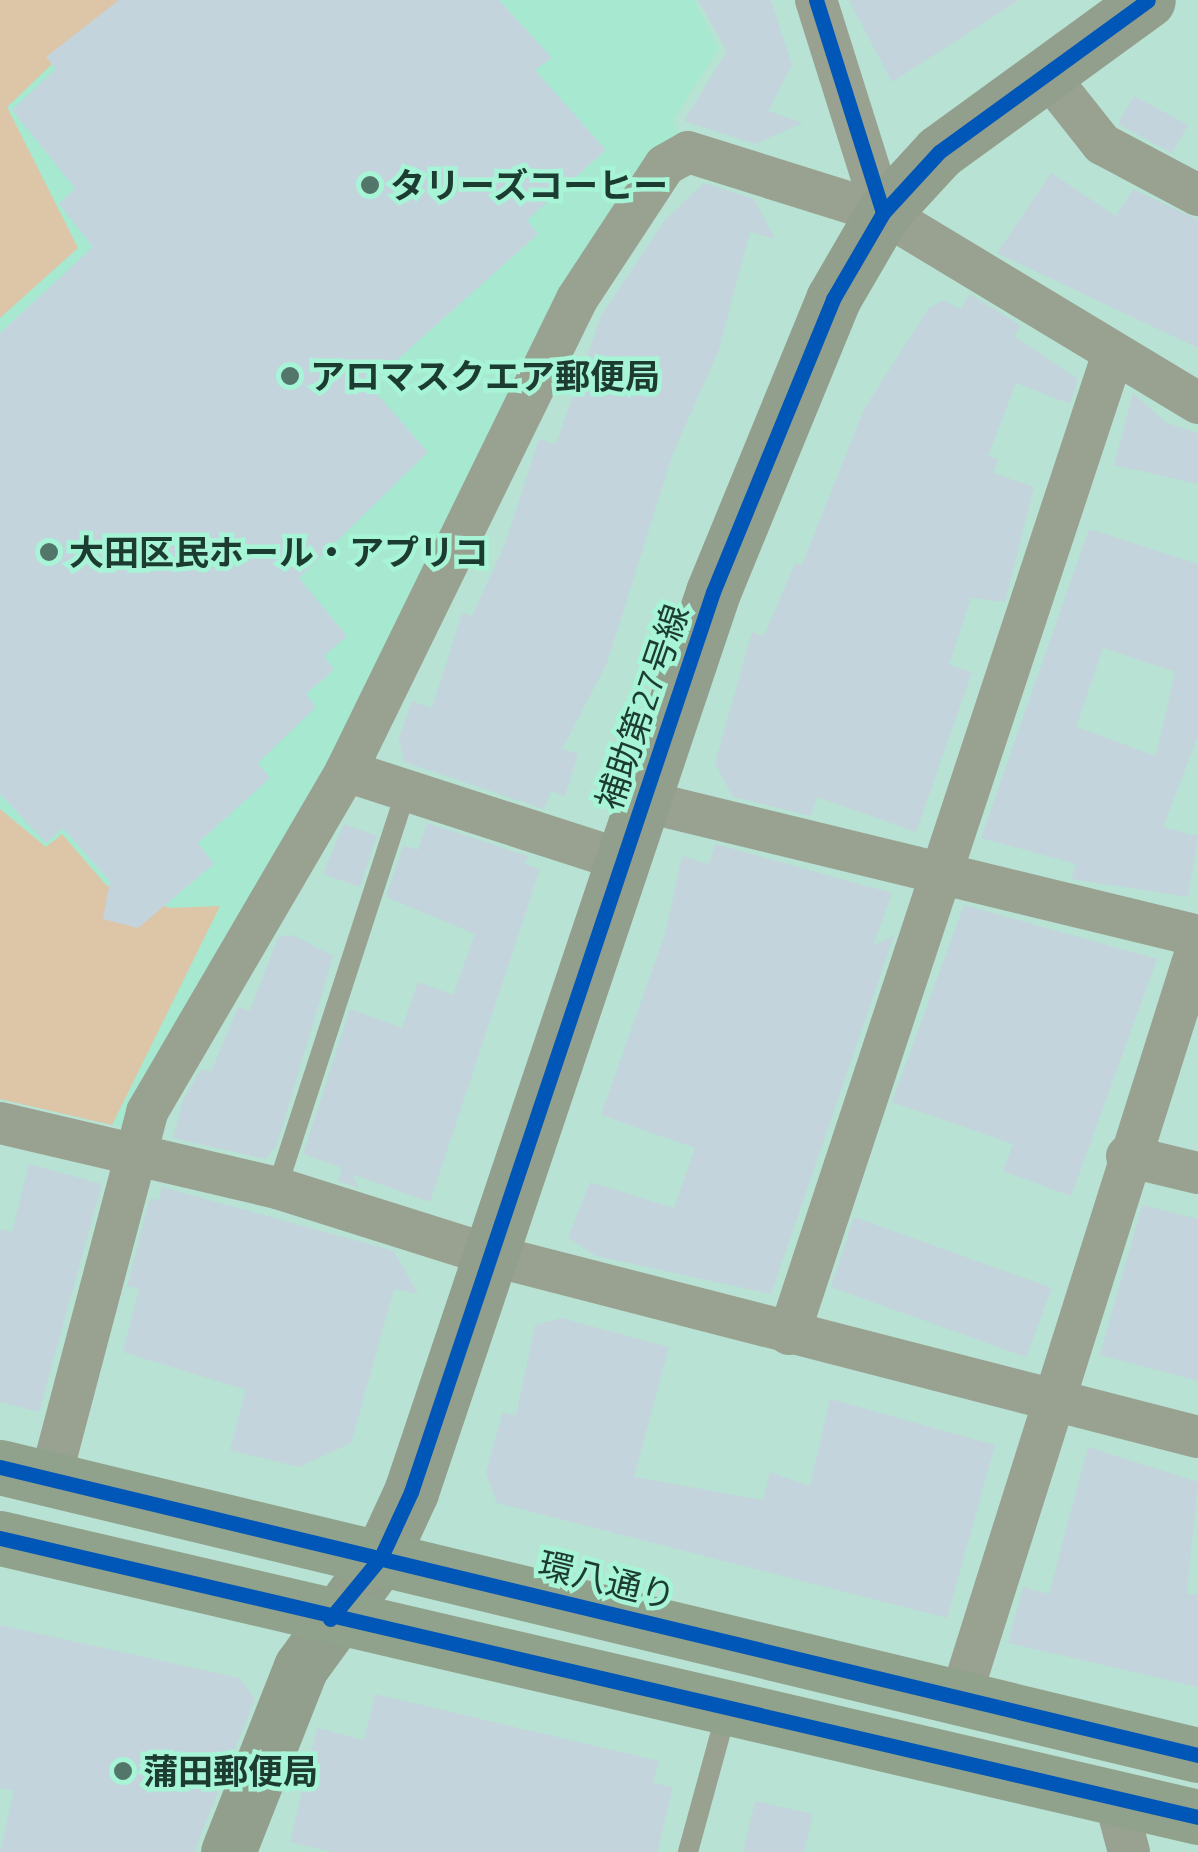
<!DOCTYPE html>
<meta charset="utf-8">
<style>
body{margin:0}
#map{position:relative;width:1198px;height:1852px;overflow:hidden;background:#b8e2d3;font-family:Ubuntu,"Noto Sans JP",sans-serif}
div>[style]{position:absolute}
.built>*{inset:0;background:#a6e9d0}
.green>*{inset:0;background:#ddc5a8}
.building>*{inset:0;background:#c3d4dc}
.lane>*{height:20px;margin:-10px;padding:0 10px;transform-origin:10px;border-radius:10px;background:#99a191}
.street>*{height:42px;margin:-21px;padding:0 21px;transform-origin:21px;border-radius:21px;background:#99a191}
.secondary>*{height:55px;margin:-27.5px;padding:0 27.5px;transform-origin:27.5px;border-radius:27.5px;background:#939f8d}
.primary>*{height:55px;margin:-27.5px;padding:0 27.5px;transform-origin:27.5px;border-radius:27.5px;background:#90a18c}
.cycleway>*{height:15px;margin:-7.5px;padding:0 7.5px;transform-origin:7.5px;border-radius:7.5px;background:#0057b8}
.dots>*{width:28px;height:28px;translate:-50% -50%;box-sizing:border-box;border:5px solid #a7f4d7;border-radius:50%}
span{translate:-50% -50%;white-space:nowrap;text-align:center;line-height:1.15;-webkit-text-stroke:9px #a7f4d7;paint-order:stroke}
.poi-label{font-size:35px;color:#1c3c31;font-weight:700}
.left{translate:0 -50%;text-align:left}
.street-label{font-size:35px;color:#1c3c31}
</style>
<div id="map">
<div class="built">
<div style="clip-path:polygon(0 0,694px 0,719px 49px,673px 120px,685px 142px,133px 1130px,0 1099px)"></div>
</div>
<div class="green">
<div style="clip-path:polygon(0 0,119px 0,7px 107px,78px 248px,0 318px)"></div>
<div style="clip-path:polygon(0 809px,46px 847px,62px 834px,106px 885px,170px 908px,220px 906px,112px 1125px,0 1099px)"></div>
</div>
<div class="building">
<div style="clip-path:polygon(119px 0,499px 0,552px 58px,535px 70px,606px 150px,527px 220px,538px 234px,369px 385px,428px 452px,299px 578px,347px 636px,324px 656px,334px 670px,306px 694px,316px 707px,258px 763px,270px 778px,198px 843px,214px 864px,138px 928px,103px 919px,110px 881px,63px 828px,46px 843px,0 794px,0 333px,93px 247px,59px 204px,75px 188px,12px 110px,56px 69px,46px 57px)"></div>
<div style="clip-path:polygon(698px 0,771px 0,792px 65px,768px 111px,803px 123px,755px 144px,684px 121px,727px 51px)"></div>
<div style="clip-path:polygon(849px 0,1019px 0,892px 82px)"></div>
<div style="clip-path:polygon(1134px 96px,1188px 125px,1172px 153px,1118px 124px)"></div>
<div style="clip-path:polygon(1051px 173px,1116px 216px,1133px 189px,1198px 220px,1198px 348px,997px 253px)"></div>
<div style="clip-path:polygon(704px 183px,754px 199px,775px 239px,750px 232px,718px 352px,673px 453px,607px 663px,562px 749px,578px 754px,565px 796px,551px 791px,544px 809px,404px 762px,399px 738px,412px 701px,432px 708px,462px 613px,472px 616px,505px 544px,539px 439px,556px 444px,601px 316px,665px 220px)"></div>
<div style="clip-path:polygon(970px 294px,1021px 326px,1014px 336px,1078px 379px,1070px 404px,1016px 383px,988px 456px,998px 460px,993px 473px,1034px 487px,1005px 602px,971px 598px,949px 665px,972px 672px,916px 832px,817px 797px,811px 816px,733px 797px,715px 763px,752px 632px,764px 636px,795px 563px,802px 565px,864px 409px,929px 308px,944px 300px,960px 309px)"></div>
<div style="clip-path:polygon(1133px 393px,1167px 423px,1198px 433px,1198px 484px,1114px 465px)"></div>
<div style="clip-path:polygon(evenodd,1089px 529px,1198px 564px,1198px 736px,1163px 827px,1198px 836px,1188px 897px,1071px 879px,1076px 864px,981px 838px,1089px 529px,1103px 648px,1175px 672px,1156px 756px,1076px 727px,1103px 648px)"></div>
<div style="clip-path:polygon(427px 823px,528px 856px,525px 864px,540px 869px,430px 1202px,352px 1174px,359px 1188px,338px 1181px,342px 1168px,303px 1154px,350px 1009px,402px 1028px,418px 982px,453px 995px,475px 934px,386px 897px,403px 845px,418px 850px)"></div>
<div style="clip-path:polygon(344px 824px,377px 836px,360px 887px,323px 874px)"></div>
<div style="clip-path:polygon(715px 844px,892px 893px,873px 946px,894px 936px,771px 1294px,596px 1256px,568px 1238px,590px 1182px,674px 1208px,695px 1148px,601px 1115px,665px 934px,682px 856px,709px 864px)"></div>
<div style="clip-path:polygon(964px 905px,1157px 959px,1071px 1196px,1003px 1171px,1013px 1144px,892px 1102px)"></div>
<div style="clip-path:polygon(293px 935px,333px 956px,277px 1145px,265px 1159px,173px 1138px,183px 1100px,201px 1069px,211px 1072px,238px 1007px,250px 1011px,278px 937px)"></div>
<div style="clip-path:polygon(29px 1164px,102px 1184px,39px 1412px,0 1402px,0 1229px,12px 1232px)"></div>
<div style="clip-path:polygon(162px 1187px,394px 1251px,418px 1294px,394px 1289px,351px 1443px,299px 1467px,230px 1450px,246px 1390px,123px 1352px,139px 1289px,127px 1286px,150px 1198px,159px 1200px)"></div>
<div style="clip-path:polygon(1142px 1205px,1198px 1219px,1198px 1381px,1100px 1355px)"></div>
<div style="clip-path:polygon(854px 1217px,1052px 1288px,1026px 1357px,831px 1287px)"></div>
<div style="clip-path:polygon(561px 1318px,669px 1347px,634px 1477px,763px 1500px,770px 1472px,810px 1486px,830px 1399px,995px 1445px,947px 1618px,497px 1503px,486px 1472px,503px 1412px,516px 1416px,535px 1325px)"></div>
<div style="clip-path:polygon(1088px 1447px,1198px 1482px,1187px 1593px,1198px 1595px,1198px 1687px,1008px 1643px,1023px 1587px,1049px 1594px)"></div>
<div style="clip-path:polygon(0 1625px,239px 1678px,255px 1699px,194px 1852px,0 1852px,14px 1790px,0 1788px)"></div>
<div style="clip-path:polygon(375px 1694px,659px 1761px,653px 1783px,673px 1787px,657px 1852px,332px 1852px,290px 1842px,317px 1728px,364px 1740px)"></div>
<div style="clip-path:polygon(755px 1801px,813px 1814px,804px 1852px,743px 1852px)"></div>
</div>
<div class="lane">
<div style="left:277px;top:1188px;width:416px;rotate:-72deg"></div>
<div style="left:688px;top:1852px;width:148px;rotate:-74.7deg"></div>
</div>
<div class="street">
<div style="left:816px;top:0;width:223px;rotate:72.5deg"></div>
<div style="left:1045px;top:72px;width:92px;rotate:51.6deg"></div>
<div style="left:1102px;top:144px;width:109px;rotate:28deg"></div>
<div style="left:346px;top:771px;width:289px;rotate:17.9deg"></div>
<div style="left:643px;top:801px;width:571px;rotate:13.67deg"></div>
<div style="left:0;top:1123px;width:285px;rotate:13.2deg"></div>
<div style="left:277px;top:1188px;width:223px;rotate:17.5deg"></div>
<div style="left:490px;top:1255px;width:731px;rotate:14.42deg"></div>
<div style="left:1127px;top:1156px;width:73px;rotate:13.5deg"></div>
<div style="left:789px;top:1334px;width:1032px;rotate:-71.71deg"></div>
<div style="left:50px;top:1480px;width:381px;rotate:-75.2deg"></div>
<div style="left:147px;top:1112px;width:395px;rotate:-59.7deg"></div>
<div style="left:346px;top:771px;width:525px;rotate:-63.92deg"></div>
<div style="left:577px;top:299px;width:160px;rotate:-56.7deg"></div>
<div style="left:665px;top:165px;width:26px;rotate:-29deg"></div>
<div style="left:688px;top:152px;width:204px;rotate:17.4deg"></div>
<div style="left:883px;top:213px;width:368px;rotate:31.1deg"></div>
<div style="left:960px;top:1699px;width:791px;rotate:-72.48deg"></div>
<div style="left:1114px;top:1796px;width:58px;rotate:75deg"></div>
</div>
<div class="secondary">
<div style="left:228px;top:1852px;width:199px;rotate:-68.5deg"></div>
<div style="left:301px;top:1667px;width:136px;rotate:-54deg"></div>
<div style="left:381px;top:1557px;width:72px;rotate:-65.2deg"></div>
<div style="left:411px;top:1492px;width:949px;rotate:-71.45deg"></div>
<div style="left:713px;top:592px;width:317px;rotate:-67.7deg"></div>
<div style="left:833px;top:299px;width:99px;rotate:-59.8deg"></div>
<div style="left:883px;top:213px;width:83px;rotate:-47.4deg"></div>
<div style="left:939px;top:152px;width:258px;rotate:-36deg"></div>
</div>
<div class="primary">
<div style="left:0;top:1467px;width:1232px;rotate:13.52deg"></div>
<div style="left:0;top:1538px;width:1230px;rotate:13.11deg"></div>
</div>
<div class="cycleway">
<div style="left:816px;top:0;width:223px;rotate:72.5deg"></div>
<div style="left:0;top:1467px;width:1232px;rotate:13.52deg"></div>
<div style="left:0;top:1538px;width:1230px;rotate:13.11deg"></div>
<div style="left:330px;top:1619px;width:80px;rotate:-50.6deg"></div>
<div style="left:381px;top:1557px;width:72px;rotate:-65.2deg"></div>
<div style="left:411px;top:1492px;width:949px;rotate:-71.45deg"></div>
<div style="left:713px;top:592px;width:317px;rotate:-67.7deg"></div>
<div style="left:833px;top:299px;width:99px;rotate:-59.8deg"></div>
<div style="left:883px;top:213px;width:83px;rotate:-47.4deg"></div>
<div style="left:939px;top:152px;width:258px;rotate:-36deg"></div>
</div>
<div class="dots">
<div style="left:370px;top:185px;background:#53766a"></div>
<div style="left:290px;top:376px;background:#53766a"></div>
<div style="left:49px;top:552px;background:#53766a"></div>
<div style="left:123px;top:1771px;background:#53766a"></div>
</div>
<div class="poi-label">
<span class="left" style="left:390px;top:185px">タリーズコーヒー</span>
<span class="left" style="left:310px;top:376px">アロマスクエア郵便局</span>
<span class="left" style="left:69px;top:552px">大田区民ホール・アプリコ</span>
<span class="left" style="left:143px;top:1771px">蒲田郵便局</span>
</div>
<div class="street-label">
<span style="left:642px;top:707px;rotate:-71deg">補助第27号線</span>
<span style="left:607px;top:1580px;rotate:14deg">環八通り</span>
</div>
</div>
